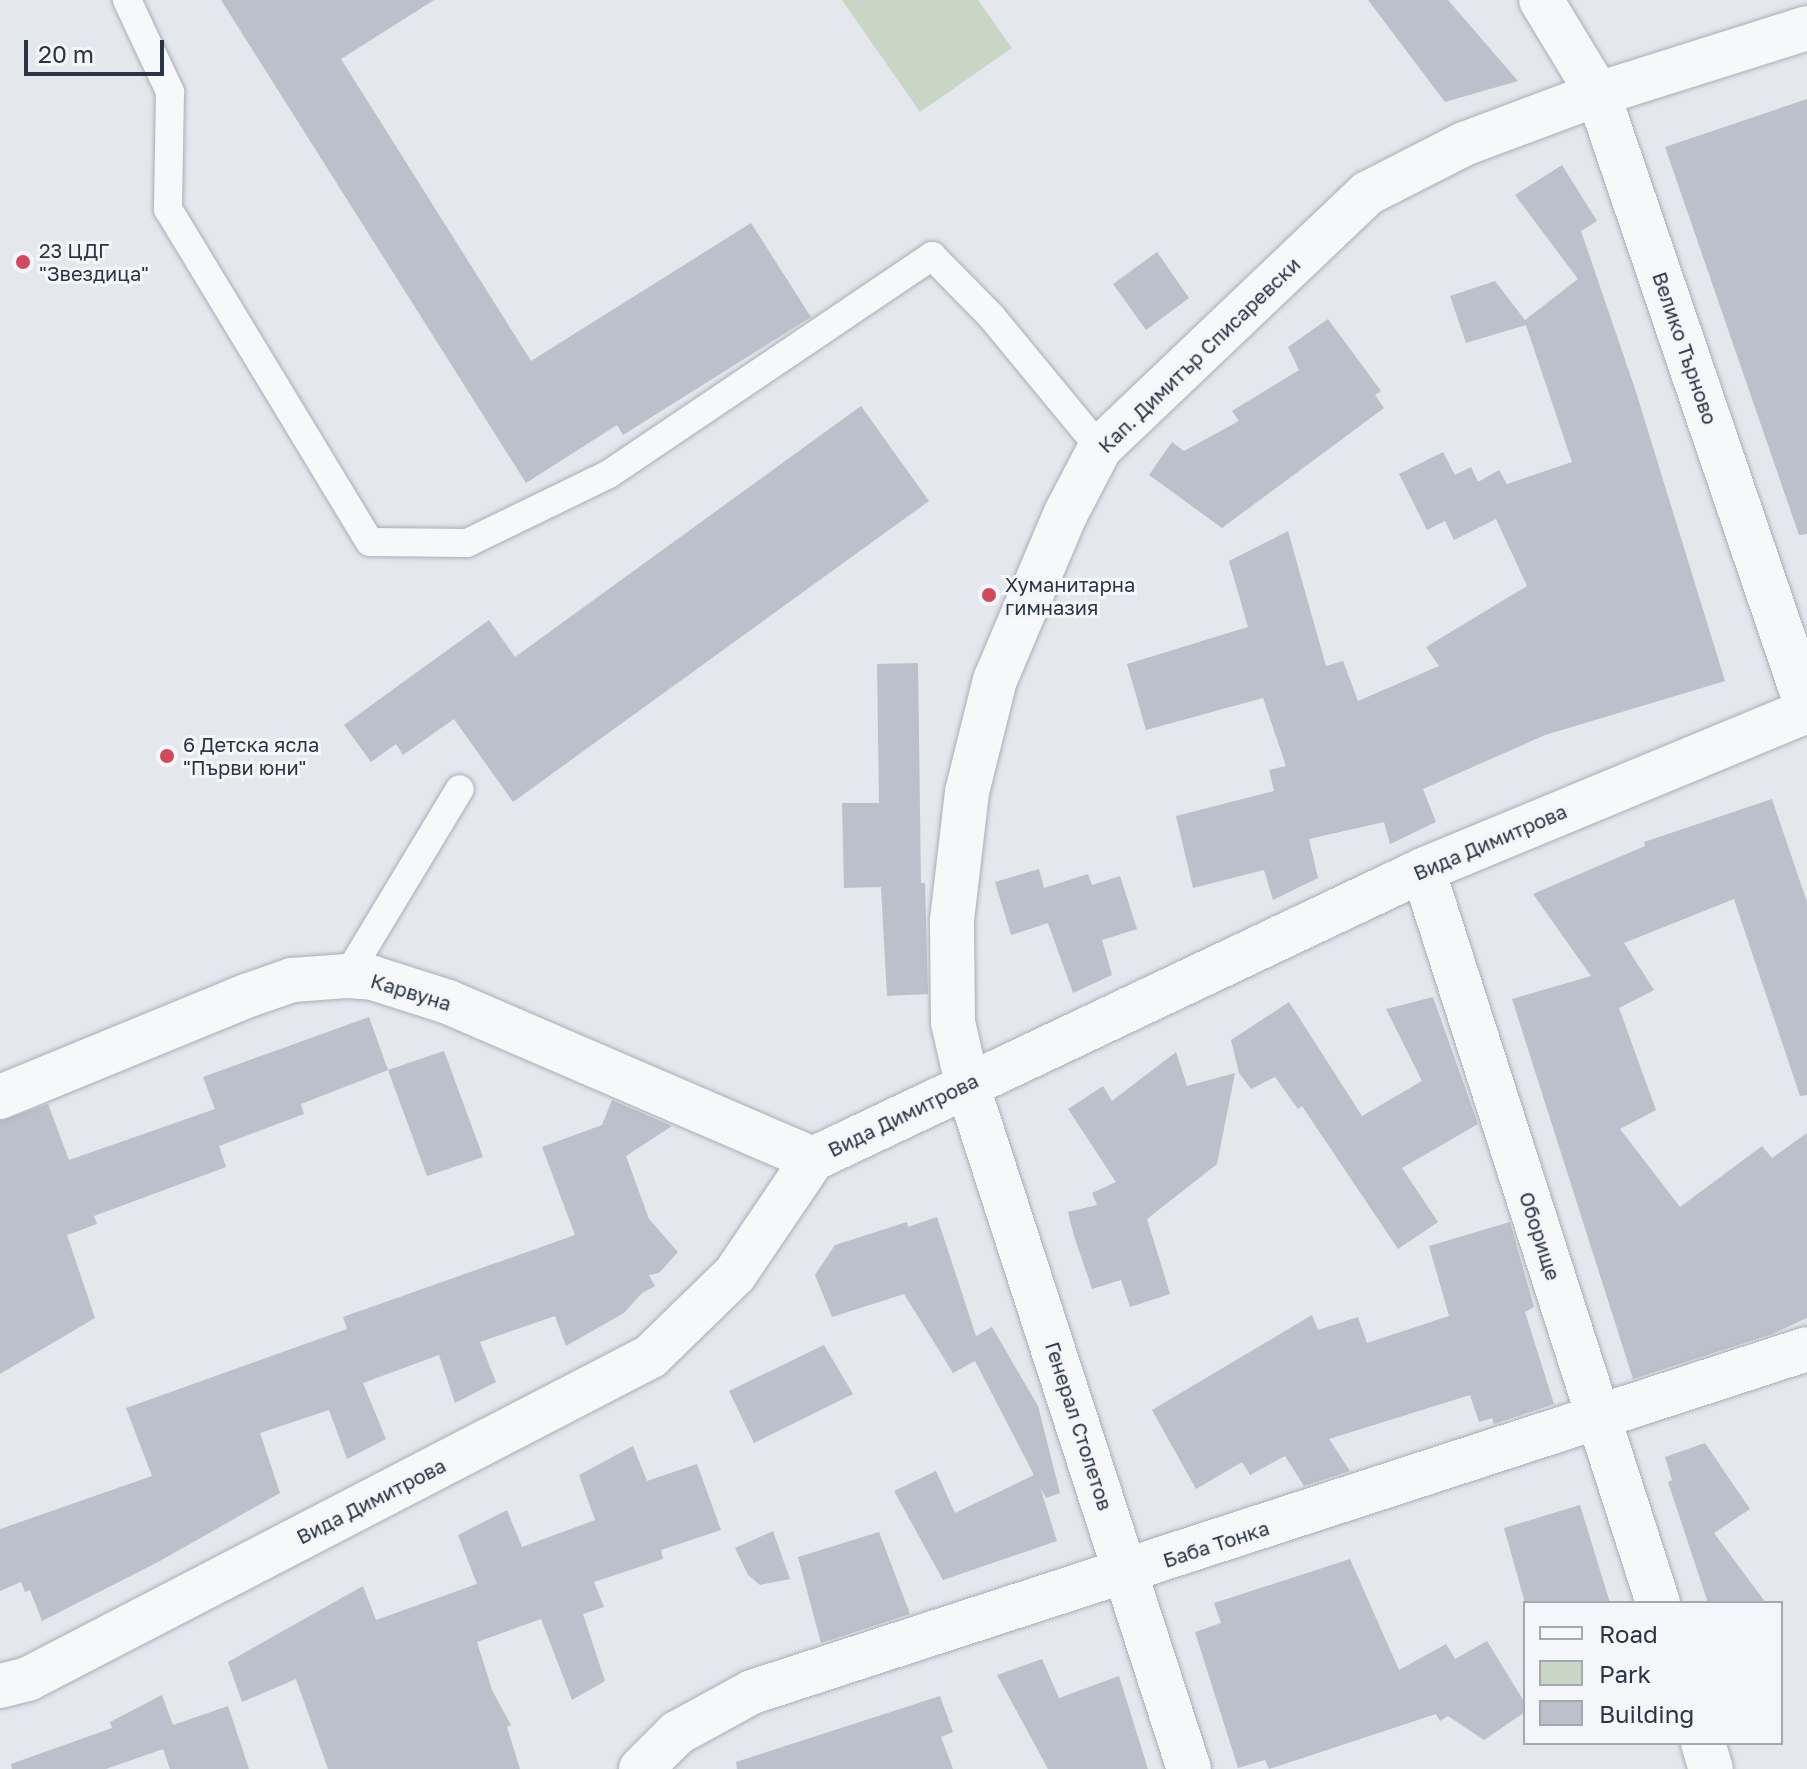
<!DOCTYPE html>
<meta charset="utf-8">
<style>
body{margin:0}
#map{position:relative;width:1807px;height:1769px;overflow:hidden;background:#e4e7ec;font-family:"Golos Text",sans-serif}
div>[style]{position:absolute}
.green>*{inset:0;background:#c9d6c5}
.building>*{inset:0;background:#bbc0ca}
.roads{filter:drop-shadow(0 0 2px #a9aeb7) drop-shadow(0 0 2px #a9aeb7)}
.lane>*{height:28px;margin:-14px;padding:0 14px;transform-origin:14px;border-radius:14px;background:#f7f8fa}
.street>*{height:44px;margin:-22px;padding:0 22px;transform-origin:22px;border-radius:22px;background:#f7f8fa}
.dots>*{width:22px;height:22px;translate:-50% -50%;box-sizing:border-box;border:4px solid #f4f6f9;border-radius:50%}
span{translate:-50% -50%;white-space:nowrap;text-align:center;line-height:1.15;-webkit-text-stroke:6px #f4f6f9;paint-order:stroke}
.poi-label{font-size:20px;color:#2b3445}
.left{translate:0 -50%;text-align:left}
.street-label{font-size:20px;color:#2b3445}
.legend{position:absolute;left:1523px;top:1601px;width:260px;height:144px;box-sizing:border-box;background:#f4f6f9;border:2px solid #a4a8b1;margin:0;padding:10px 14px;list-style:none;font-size:24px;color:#2b3445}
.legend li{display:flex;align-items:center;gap:16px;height:40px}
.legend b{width:40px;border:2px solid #a4a8b1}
.scale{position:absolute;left:24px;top:40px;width:140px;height:36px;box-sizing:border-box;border:4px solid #2b3445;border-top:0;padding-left:10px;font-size:24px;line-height:28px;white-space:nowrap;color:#2b3445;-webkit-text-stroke:6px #f4f6f9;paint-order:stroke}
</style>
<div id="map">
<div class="green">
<div style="clip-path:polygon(842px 0,978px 0,1012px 48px,920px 112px)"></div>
</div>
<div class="building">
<div style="clip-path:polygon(221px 0,434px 0,341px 59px,531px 361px,751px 223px,811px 317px,623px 435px,617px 425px,526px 483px)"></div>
<div style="clip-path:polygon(1368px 0,1448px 0,1518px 81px,1445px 102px)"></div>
<div style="clip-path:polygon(1807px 99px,1807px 534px,1799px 535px,1665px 147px)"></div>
<div style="clip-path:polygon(1562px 165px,1597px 221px,1581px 231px,1636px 392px,1725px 681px,1545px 735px,1423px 789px,1436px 822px,1390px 844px,1384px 822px,1309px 839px,1318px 878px,1273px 900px,1264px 870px,1193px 888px,1176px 816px,1274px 791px,1269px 770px,1286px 766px,1263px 698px,1146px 730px,1127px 664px,1248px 627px,1229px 561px,1288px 531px,1326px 666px,1343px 661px,1358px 701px,1439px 666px,1426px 647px,1527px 586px,1496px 519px,1454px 540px,1445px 521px,1427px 530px,1399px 474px,1443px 452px,1455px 475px,1471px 467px,1478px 482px,1499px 470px,1507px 484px,1572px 462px,1526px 325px,1466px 343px,1450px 296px,1495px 281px,1525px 320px,1578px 279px,1515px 195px)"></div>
<div style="clip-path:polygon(1157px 252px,1189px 298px,1146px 330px,1113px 284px)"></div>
<div style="clip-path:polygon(1328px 319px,1381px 391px,1375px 395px,1384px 408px,1222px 528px,1149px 475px,1172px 442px,1184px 451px,1239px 421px,1232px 411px,1299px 370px,1288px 347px)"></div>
<div style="clip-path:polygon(861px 406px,929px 501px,513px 802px,454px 719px,403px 755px,396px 744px,371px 762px,344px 725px,489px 620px,515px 657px)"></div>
<div style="clip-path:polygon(918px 663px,921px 883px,925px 883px,928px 994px,887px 996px,881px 887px,844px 888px,842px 803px,879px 803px,877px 664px)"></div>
<div style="clip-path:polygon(1772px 799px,1807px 902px,1807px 1095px,1800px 1096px,1734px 899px,1624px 943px,1654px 990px,1619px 1008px,1656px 1110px,1620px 1129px,1680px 1207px,1762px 1146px,1772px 1158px,1807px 1133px,1807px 1318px,1772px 1334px,1633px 1379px,1512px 999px,1591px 976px,1533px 894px,1645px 846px,1644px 842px)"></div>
<div style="clip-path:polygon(1039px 869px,1044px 888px,1088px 874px,1092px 885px,1120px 876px,1137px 929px,1102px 940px,1112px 975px,1073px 993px,1048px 923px,1011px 935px,995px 882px)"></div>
<div style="clip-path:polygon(1433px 997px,1478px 1124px,1402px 1168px,1438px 1222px,1398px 1249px,1302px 1106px,1298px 1109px,1275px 1077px,1251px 1089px,1239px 1073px,1231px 1040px,1289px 1002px,1362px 1116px,1422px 1081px,1386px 1009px)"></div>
<div style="clip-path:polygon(369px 1017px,388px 1070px,301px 1104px,304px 1114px,219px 1146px,226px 1167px,94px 1216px,97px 1224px,67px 1235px,95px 1318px,0 1374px,0 1121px,48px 1104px,69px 1160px,215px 1109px,203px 1077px)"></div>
<div style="clip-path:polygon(444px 1051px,483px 1157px,427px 1176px,388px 1070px)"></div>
<div style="clip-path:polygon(1176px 1052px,1187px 1086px,1235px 1073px,1217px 1164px,1147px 1219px,1170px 1294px,1130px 1307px,1121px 1280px,1092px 1289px,1074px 1236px,1068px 1212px,1097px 1205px,1092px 1193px,1116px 1182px,1068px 1109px,1103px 1086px,1112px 1101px)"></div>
<div style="clip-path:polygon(612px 1100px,672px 1126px,626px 1156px,649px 1219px,678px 1252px,659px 1273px,649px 1275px,655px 1286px,642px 1293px,624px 1313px,566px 1346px,555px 1316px,480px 1342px,496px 1382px,455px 1403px,439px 1355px,363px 1383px,386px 1439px,347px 1459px,329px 1410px,260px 1433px,280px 1493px,158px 1562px,42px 1621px,30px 1590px,25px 1592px,21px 1582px,0 1591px,0 1529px,152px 1476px,126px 1408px,347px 1329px,343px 1317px,575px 1235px,542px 1147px,602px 1125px)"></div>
<div style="clip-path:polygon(937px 1217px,976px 1336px,992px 1327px,1038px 1406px,1060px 1493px,1046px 1498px,1040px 1487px,1057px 1541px,943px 1580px,894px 1491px,936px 1471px,955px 1513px,1034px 1475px,975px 1361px,953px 1373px,904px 1294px,832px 1317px,815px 1275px,835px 1245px,907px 1222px,908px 1227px)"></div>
<div style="clip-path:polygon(1510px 1222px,1534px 1307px,1525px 1312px,1554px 1404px,1494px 1424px,1492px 1418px,1479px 1422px,1470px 1395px,1329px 1439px,1350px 1471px,1304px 1486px,1285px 1456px,1250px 1475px,1242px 1462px,1196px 1489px,1152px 1410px,1312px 1315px,1318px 1330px,1358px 1317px,1367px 1343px,1449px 1316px,1429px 1246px)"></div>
<div style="clip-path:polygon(824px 1345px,853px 1394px,754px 1443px,729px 1391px)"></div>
<div style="clip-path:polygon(1705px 1443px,1750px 1509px,1714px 1533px,1766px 1603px,1708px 1603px,1668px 1482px,1672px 1480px,1665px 1457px)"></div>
<div style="clip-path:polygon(633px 1446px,647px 1481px,697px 1464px,721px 1530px,661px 1550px,663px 1559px,594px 1582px,604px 1607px,583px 1614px,605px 1681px,572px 1700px,541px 1619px,477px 1642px,492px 1690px,511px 1725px,507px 1727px,520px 1769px,328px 1769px,296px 1679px,242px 1702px,228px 1662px,363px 1586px,376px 1620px,477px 1584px,458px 1535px,507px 1510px,522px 1547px,595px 1520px,579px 1475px)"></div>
<div style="clip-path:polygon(1580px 1505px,1610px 1603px,1525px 1603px,1504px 1528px)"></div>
<div style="clip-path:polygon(773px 1531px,790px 1579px,760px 1585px,748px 1575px,735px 1548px)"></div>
<div style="clip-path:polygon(879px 1532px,910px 1614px,821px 1643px,798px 1557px)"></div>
<div style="clip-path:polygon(1350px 1559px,1399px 1670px,1446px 1644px,1455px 1659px,1487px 1641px,1525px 1703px,1525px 1712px,1484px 1740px,1448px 1716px,1440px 1721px,1436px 1714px,1269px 1769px,1265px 1760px,1238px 1768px,1195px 1632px,1221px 1623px,1214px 1603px)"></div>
<div style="clip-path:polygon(1042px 1659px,1059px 1698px,1119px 1676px,1148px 1769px,1048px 1769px,997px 1675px)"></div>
<div style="clip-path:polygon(162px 1695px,173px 1725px,228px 1706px,249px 1769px,170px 1769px,163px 1749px,106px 1769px,12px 1769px,11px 1764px,112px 1728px,110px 1722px)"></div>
<div style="clip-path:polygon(940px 1696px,953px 1732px,941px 1737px,953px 1769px,737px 1769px,736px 1762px)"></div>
</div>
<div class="roads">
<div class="lane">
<div style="left:127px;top:0;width:102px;rotate:64.9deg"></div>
<div style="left:170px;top:92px;width:117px;rotate:91deg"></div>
<div style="left:168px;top:209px;width:389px;rotate:58.8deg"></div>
<div style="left:370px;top:542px;width:97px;rotate:0.6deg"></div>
<div style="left:467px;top:543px;width:158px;rotate:-25.9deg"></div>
<div style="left:609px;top:474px;width:390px;rotate:-34deg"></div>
<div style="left:932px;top:256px;width:84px;rotate:45.5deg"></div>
<div style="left:991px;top:316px;width:171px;rotate:50.5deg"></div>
<div style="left:347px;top:976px;width:218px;rotate:-58.9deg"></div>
</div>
<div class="street">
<div style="left:1541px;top:0;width:110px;rotate:58.8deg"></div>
<div style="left:1598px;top:94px;width:648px;rotate:71.17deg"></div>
<div style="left:1423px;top:870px;width:770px;rotate:72.22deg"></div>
<div style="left:0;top:1097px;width:269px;rotate:-22.3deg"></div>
<div style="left:249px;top:995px;width:46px;rotate:-19.2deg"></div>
<div style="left:292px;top:980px;width:55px;rotate:-4.2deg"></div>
<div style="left:347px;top:976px;width:26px;rotate:4deg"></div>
<div style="left:373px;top:978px;width:79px;rotate:17.7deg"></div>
<div style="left:448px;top:1002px;width:397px;rotate:23.3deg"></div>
<div style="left:0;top:1686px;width:29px;rotate:-14deg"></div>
<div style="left:28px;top:1679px;width:702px;rotate:-27.4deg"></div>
<div style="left:651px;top:1356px;width:117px;rotate:-44.3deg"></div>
<div style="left:735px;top:1274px;width:139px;rotate:-55.9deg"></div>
<div style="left:813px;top:1159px;width:675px;rotate:-25.35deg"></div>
<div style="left:1423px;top:870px;width:416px;rotate:-22.5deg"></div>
<div style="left:1703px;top:1743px;width:27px;rotate:73deg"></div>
<div style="left:641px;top:1769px;width:51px;rotate:-45deg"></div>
<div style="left:677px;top:1733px;width:85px;rotate:-28.7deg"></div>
<div style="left:752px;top:1692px;width:1109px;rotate:-18.01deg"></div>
<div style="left:1189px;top:1769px;width:720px;rotate:-107.96deg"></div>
<div style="left:967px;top:1084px;width:64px;rotate:-102.7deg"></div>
<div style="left:953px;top:1022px;width:102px;rotate:-90.6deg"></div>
<div style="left:952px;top:920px;width:129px;rotate:-83.3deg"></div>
<div style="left:967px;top:792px;width:115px;rotate:-76deg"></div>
<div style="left:995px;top:680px;width:181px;rotate:-67deg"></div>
<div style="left:1066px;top:513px;width:73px;rotate:-62.4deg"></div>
<div style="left:1100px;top:448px;width:370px;rotate:-43.6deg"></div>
<div style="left:1368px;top:193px;width:108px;rotate:-27deg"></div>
<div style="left:1464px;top:144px;width:143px;rotate:-20.5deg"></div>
<div style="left:1598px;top:94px;width:219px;rotate:-17.5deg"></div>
</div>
</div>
<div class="dots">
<div style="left:23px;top:262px;background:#d1495b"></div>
<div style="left:989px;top:595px;background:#d1495b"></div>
<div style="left:167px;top:756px;background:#d1495b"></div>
</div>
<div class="poi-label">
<span class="left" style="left:39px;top:262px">23 ЦДГ<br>"Звездица"</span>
<span class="left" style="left:1005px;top:596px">Хуманитарна<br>гимназия</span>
<span class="left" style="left:183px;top:756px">6 Детска ясла<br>"Първи юни"</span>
</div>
<div class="street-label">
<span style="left:1685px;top:348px;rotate:71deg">Велико Търново</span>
<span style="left:1199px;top:355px;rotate:-44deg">Кап. Димитър Списаревски</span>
<span style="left:1490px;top:842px;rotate:-23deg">Вида Димитрова</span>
<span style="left:411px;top:992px;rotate:17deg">Карвуна</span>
<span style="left:903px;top:1115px;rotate:-26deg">Вида Димитрова</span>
<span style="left:1540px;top:1236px;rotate:72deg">Оборище</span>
<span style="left:1079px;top:1426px;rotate:72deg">Генерал Столетов</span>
<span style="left:371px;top:1501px;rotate:-27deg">Вида Димитрова</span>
<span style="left:1216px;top:1544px;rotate:-18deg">Баба Тонка</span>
</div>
<ul class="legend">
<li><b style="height:10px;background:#f7f8fa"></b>Road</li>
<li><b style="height:22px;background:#c9d6c5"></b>Park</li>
<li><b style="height:22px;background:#bbc0ca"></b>Building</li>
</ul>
<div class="scale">20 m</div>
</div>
